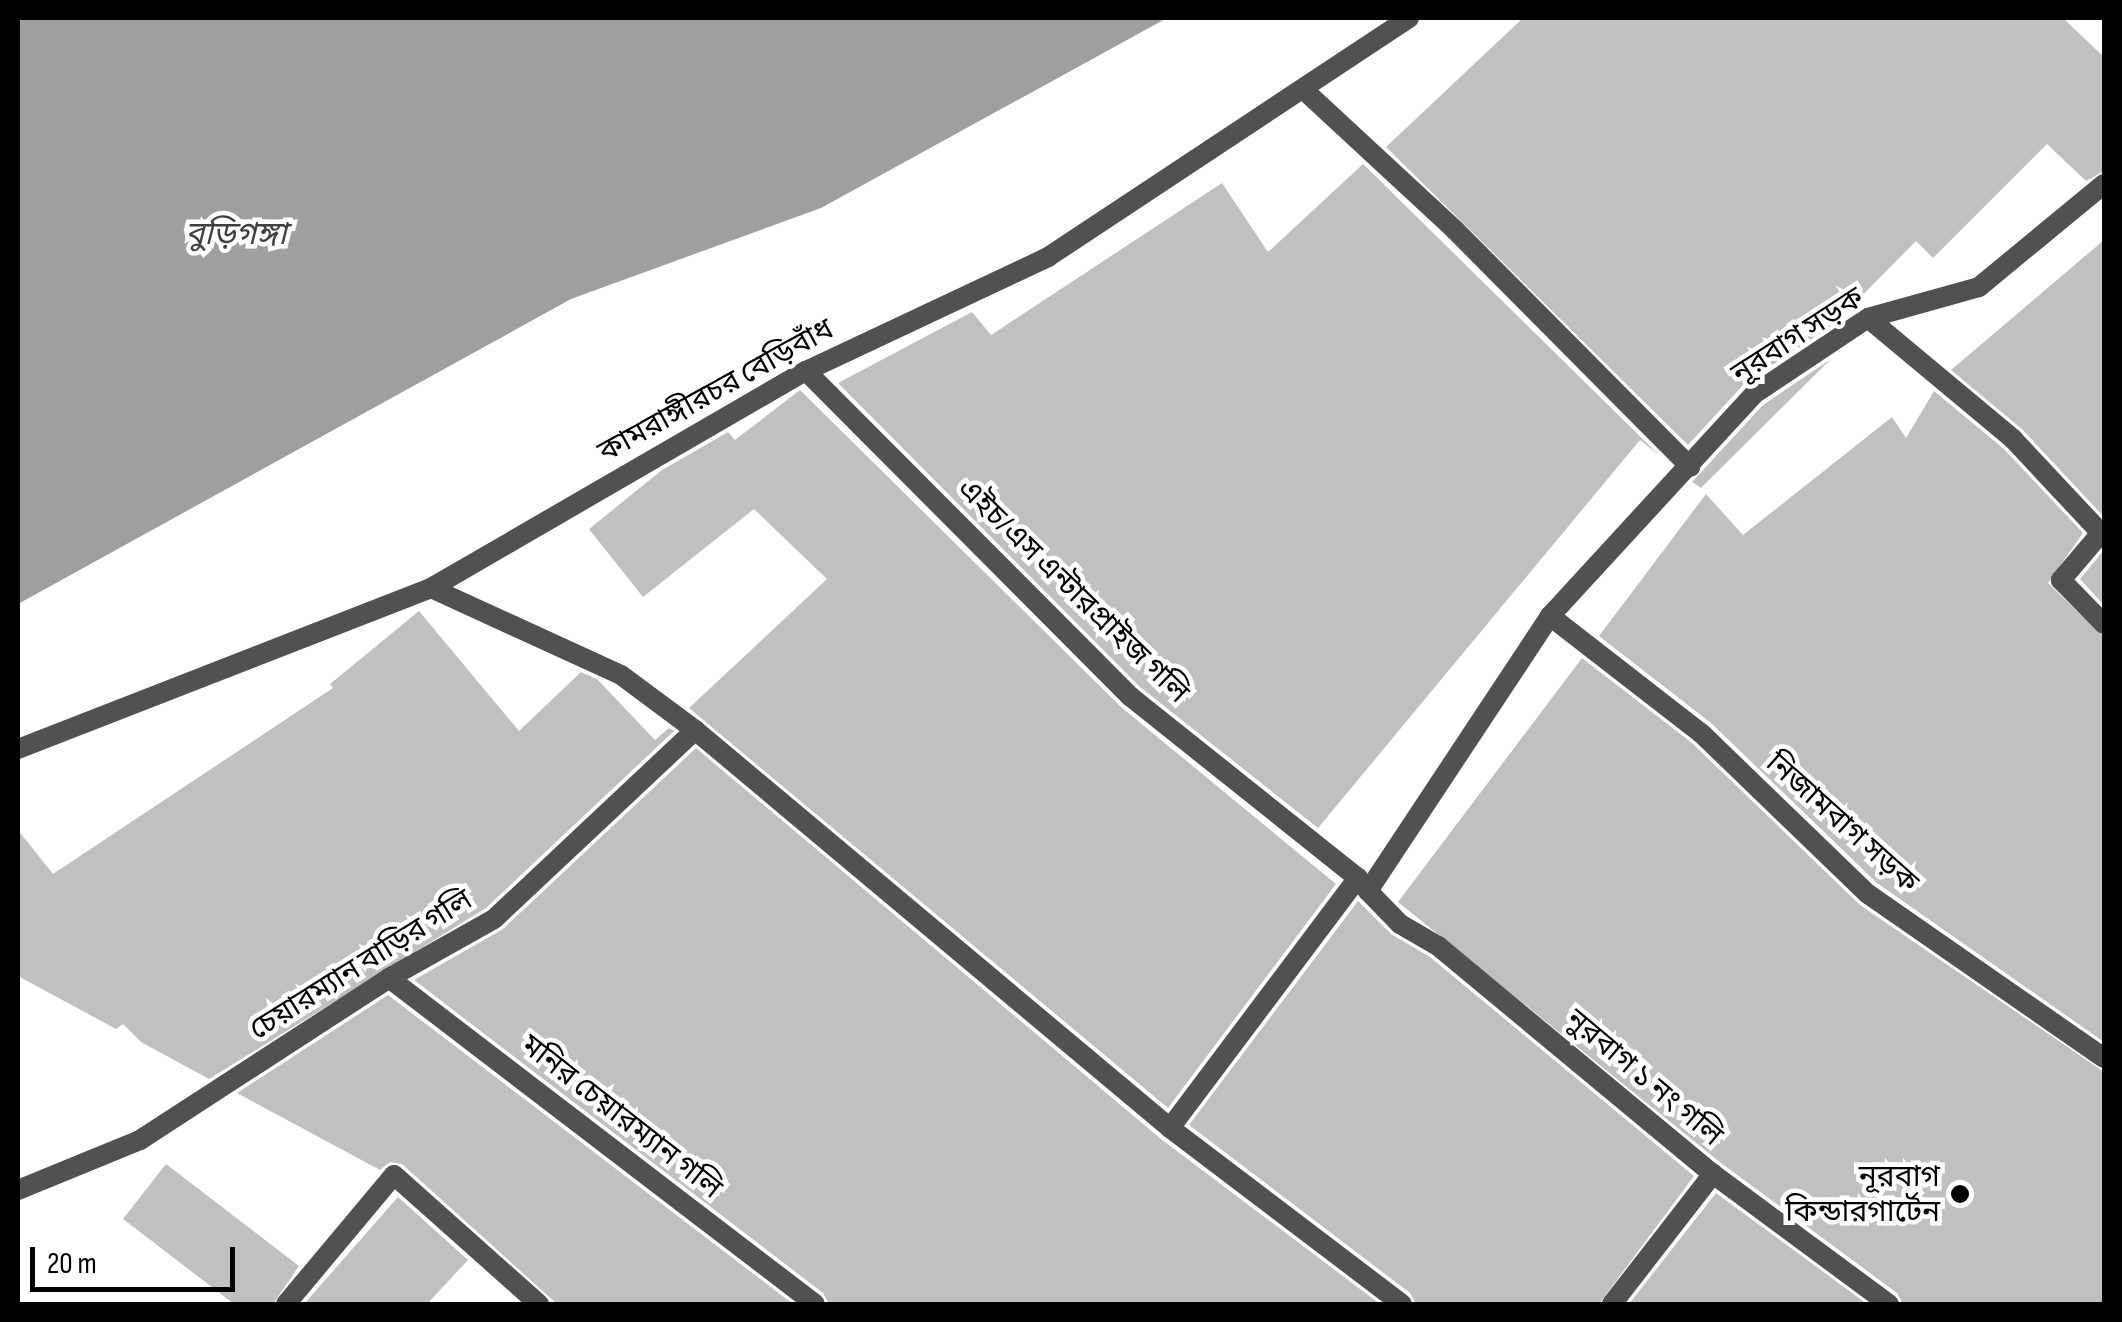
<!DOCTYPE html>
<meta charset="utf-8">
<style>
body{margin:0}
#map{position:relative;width:2122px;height:1322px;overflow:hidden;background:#fff;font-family:"Sofia Sans Condensed","Noto Sans Bengali",sans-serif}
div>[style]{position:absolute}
.water>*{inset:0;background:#9f9f9f}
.building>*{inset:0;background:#c0c0c0}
.minor>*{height:20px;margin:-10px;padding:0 10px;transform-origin:10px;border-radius:10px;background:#515151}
.dots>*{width:28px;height:28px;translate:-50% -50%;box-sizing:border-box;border:5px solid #fff;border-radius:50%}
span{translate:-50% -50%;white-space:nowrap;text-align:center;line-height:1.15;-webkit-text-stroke:9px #fff;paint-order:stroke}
.street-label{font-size:30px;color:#000}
.poi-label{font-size:30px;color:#000}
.right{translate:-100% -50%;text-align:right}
.water-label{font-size:32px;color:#404040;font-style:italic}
.frame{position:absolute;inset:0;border:20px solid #000;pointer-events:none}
.scale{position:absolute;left:30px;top:1247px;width:205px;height:45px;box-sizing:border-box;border:5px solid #000;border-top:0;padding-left:12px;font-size:30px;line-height:35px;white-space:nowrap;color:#000;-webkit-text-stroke:8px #fff;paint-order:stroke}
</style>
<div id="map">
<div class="water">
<div style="clip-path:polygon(18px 18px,1167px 18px,821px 208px,571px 299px,18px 604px)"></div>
</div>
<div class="building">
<div style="clip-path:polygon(1523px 18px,2063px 18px,2104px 57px,2104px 171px,2086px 181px,2047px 144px,1933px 258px,1916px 241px,1834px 324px,1744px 384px,1688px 445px,1386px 147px)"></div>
<div style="clip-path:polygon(1363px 164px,1659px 455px,1640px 440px,1318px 828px,1140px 687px,838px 383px,972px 312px,991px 335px,1222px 183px,1268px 252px)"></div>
<div style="clip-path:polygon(2104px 240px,2104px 517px,2023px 430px,1951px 370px)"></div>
<div style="clip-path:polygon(1831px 359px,1701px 488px,1692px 482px,1763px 405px)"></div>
<div style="clip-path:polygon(800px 390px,1121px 707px,1336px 884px,1168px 1108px,689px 708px,827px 579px,754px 509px,643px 597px,589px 529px,662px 470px,728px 432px,735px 440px)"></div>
<div style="clip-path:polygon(1934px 391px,2004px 449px,2083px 533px,2048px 583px,2104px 637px,2104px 1042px,1877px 883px,1711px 723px,1599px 636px,1706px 494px,1743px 535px,1892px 417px,1906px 438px)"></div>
<div style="clip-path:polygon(2104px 550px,2104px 605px,2080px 579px)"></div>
<div style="clip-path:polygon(419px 611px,519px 731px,581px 672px,597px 679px,655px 740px,669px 728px,674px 731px,486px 908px,209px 1079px,141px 1042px,123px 1024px,116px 1029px,18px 976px,18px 830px,53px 874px,333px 688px,330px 684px)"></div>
<div style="clip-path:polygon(1582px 658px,1692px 743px,1860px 905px,2104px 1072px,2104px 1304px,1903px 1304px,1897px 1293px,1721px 1163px,1398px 902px)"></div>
<div style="clip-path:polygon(696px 748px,1161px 1139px,1380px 1304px,829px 1304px,823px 1293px,414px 980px,503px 929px)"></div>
<div style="clip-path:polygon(1358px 901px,1391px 934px,1430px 957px,1694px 1176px,1599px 1304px,1416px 1304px,1410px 1293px,1189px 1125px)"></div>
<div style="clip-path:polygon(388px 995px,793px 1304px,557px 1304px,402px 1164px,390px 1162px,380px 1170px,237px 1093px)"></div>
<div style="clip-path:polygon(166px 1164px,299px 1266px,273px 1304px,234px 1304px,123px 1219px)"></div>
<div style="clip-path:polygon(1716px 1193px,1867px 1304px,1629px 1304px)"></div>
<div style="clip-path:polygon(398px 1197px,468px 1260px,427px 1304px,304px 1304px)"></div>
</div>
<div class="minor">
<div style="left:1305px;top:91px;width:205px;rotate:42.8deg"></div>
<div style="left:1455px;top:230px;width:334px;rotate:45.2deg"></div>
<div style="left:1868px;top:318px;width:189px;rotate:39.8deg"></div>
<div style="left:2013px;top:439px;width:129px;rotate:46.9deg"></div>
<div style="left:2101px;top:533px;width:62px;rotate:130.4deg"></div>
<div style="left:2061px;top:580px;width:62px;rotate:45.7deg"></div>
<div style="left:806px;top:371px;width:460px;rotate:45.1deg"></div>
<div style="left:1131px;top:697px;width:290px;rotate:38.6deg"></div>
<div style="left:431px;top:588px;width:209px;rotate:24.6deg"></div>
<div style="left:621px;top:675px;width:92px;rotate:36.6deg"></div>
<div style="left:695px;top:730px;width:620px;rotate:39.96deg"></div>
<div style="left:1170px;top:1128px;width:291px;rotate:37.2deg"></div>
<div style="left:1550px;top:616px;width:191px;rotate:37.8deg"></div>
<div style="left:1701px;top:733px;width:232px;rotate:44deg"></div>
<div style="left:1868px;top:894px;width:287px;rotate:34.8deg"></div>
<div style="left:18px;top:749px;width:443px;rotate:-21.3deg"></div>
<div style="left:431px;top:588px;width:433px;rotate:-30.1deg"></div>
<div style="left:806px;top:371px;width:268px;rotate:-25.2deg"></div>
<div style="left:1048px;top:257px;width:433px;rotate:-33.5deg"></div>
<div style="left:1368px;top:891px;width:46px;rotate:45.9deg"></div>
<div style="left:1400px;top:924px;width:44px;rotate:30.1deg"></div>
<div style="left:1438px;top:946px;width:357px;rotate:39.7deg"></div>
<div style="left:1713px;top:1174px;width:219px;rotate:36.5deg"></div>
<div style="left:389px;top:978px;width:536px;rotate:37.43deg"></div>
<div style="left:1170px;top:1128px;width:313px;rotate:-53.1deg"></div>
<div style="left:1358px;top:878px;width:16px;rotate:52deg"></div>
<div style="left:1368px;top:891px;width:330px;rotate:-56.5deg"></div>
<div style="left:1550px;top:616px;width:301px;rotate:-47.4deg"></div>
<div style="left:1754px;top:394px;width:137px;rotate:-33.7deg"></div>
<div style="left:1868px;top:318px;width:115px;rotate:-15.6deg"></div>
<div style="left:1979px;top:287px;width:162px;rotate:-39.5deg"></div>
<div style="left:18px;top:1190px;width:132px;rotate:-22.3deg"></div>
<div style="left:140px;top:1140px;width:297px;rotate:-33deg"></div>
<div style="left:389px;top:978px;width:120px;rotate:-29.3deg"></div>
<div style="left:494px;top:919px;width:276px;rotate:-43.2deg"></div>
<div style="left:286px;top:1304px;width:168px;rotate:-50.1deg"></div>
<div style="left:394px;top:1175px;width:194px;rotate:41.7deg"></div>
<div style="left:1612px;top:1304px;width:165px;rotate:-52.2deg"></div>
</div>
<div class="dots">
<div style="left:1960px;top:1194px;background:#000"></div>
</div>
<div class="street-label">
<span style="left:1798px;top:336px;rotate:-33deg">নূরবাগ সড়ক</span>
<span style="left:716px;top:391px;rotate:-29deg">কামরাঙ্গীরচর বেড়িবাঁধ</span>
<span style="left:1073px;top:591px;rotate:44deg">এইচ/এস এন্টারপ্রাইজ গলি</span>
<span style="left:1842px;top:823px;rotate:42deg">নিজামবাগ সড়ক</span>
<span style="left:361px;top:965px;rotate:-32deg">চেয়ারম্যান বাড়ির গলি</span>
<span style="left:1644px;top:1078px;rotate:40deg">নুরবাগ ১ নং গলি</span>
<span style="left:621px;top:1117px;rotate:38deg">মনির চেয়ারম্যান গলি</span>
</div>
<div class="poi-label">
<span class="right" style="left:1940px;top:1194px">নূরবাগ<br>কিন্ডারগার্টেন</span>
</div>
<div class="water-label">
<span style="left:236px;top:235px">বুড়িগঙ্গা</span>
</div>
<div class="frame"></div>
<div class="scale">20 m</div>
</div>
